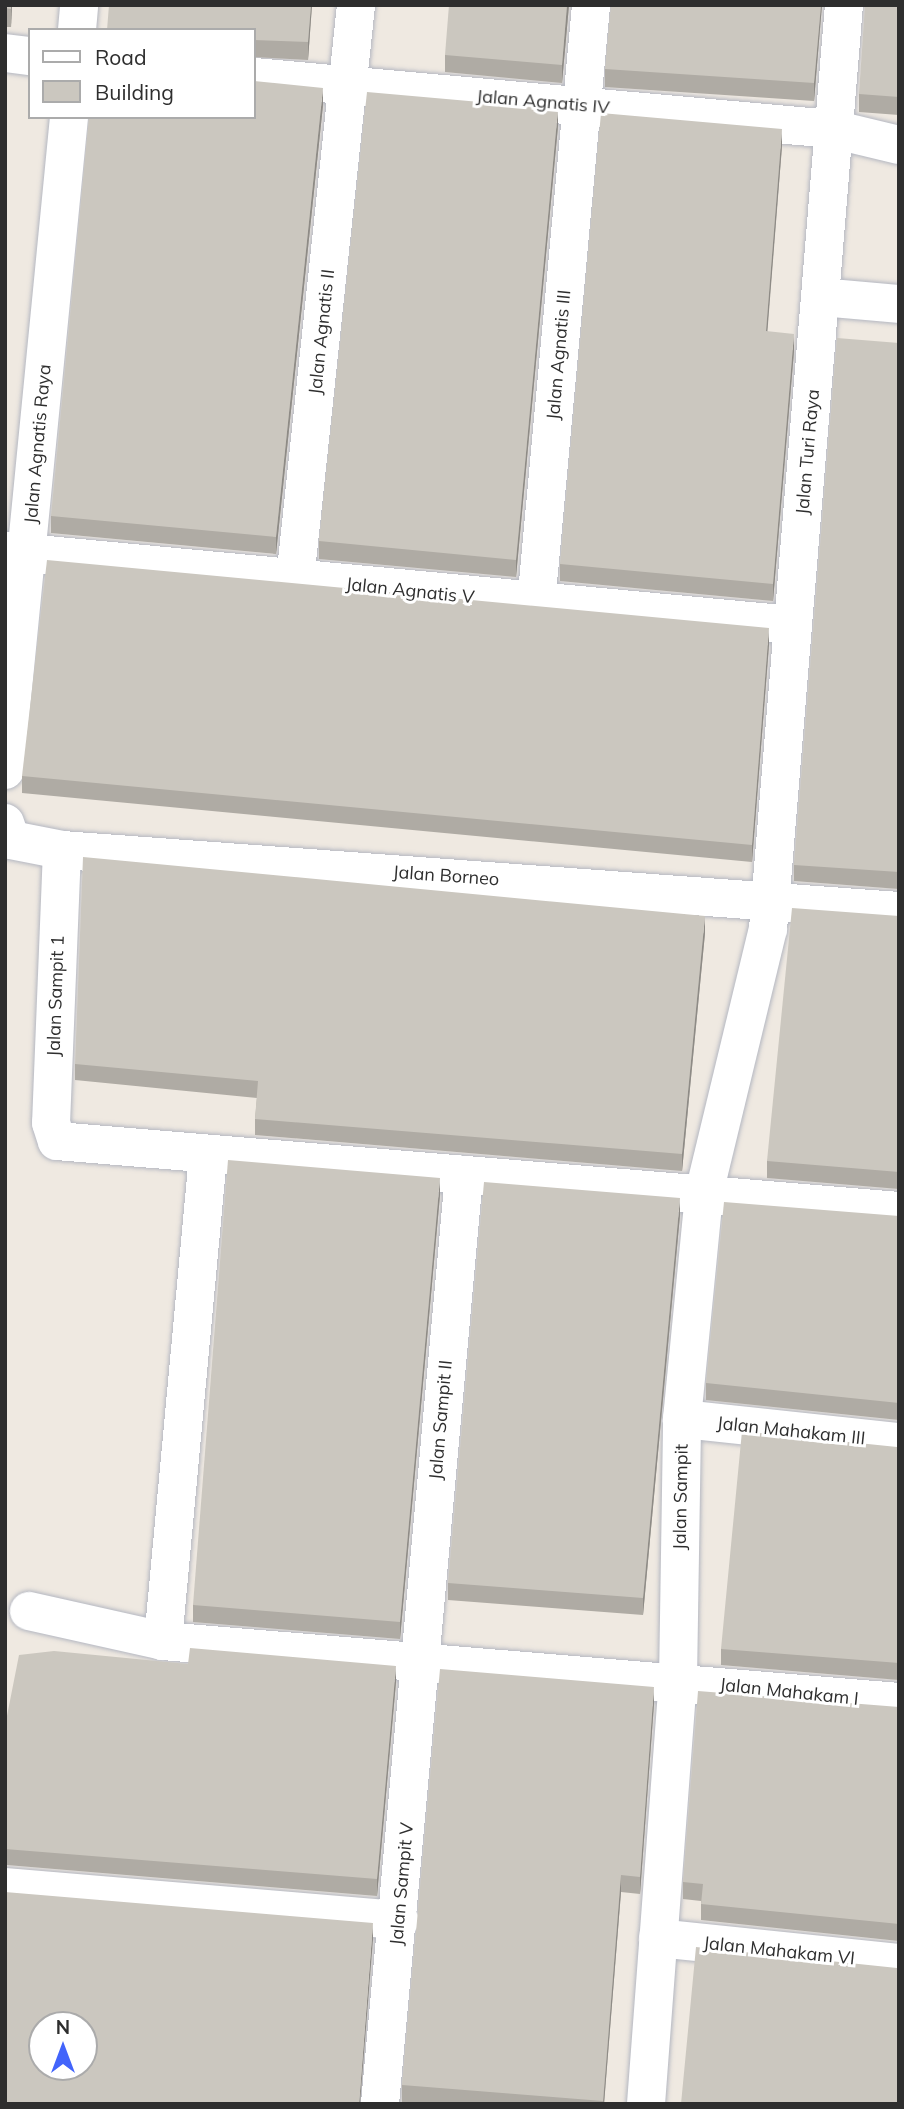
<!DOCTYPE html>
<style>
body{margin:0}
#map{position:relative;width:904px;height:2109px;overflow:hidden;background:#efe9e1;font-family:Mulish,sans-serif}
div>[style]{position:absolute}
.roads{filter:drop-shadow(0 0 2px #b4b7c1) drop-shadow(0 0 2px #b4b7c1)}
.minor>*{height:38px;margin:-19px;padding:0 19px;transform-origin:19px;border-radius:19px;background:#fff}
.wall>*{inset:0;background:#afaba4}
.shaded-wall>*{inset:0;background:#8e8b86}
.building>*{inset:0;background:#cbc7bf}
span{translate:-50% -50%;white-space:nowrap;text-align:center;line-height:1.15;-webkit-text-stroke:6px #fff;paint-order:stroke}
.street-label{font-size:18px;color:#2e2e2e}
.frame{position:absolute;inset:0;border:7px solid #2e2e2e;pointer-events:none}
.legend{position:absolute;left:28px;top:28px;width:228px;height:91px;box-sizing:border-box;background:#fff;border:2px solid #ababab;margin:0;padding:9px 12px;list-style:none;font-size:21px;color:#2e2e2e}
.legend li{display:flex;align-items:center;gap:14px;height:35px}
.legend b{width:35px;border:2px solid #ababab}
.north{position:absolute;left:28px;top:2011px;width:70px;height:70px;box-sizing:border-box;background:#fff;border:2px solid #ababab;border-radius:50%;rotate:0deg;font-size:19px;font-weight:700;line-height:28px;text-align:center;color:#2e2e2e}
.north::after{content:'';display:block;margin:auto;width:24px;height:32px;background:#4264fb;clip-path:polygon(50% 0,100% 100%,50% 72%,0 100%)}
</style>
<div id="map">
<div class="roads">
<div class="minor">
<div style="left:77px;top:30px;width:25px;rotate:-85deg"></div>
<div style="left:5px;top:53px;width:25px;rotate:7deg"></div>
<div style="left:254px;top:77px;width:580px;rotate:5.14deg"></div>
<div style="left:832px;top:129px;width:69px;rotate:13.4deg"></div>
<div style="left:821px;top:297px;width:78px;rotate:5.1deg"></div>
<div style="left:5px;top:551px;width:790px;rotate:5.37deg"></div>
<div style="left:295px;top:580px;width:578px;rotate:-83.94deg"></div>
<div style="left:536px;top:604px;width:602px;rotate:-84.75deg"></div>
<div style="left:5px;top:770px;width:656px;rotate:-84.4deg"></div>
<div style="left:5px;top:823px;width:18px;rotate:71deg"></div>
<div style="left:11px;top:840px;width:52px;rotate:11.1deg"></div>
<div style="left:62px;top:850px;width:839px;rotate:4.17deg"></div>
<div style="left:62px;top:850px;width:273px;rotate:92.3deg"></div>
<div style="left:51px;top:1123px;width:19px;rotate:72deg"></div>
<div style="left:57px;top:1141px;width:845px;rotate:4.75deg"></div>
<div style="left:682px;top:1419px;width:218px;rotate:6.1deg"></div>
<div style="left:29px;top:1611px;width:137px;rotate:12.6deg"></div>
<div style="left:163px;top:1641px;width:739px;rotate:4.74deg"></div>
<div style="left:163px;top:1641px;width:489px;rotate:-84.7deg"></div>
<div style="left:5px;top:1887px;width:396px;rotate:4.8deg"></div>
<div style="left:658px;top:1938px;width:242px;rotate:5.9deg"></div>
<div style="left:380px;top:2104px;width:933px;rotate:-84.83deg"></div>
<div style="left:646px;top:2104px;width:424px;rotate:-85.7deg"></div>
<div style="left:678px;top:1681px;width:262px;rotate:-89.1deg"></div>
<div style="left:682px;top:1419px;width:227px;rotate:-84.4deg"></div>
<div style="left:704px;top:1193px;width:272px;rotate:-76.4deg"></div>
<div style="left:768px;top:929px;width:927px;rotate:-85.3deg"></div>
</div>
</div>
<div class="wall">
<div style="clip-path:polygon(5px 5px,12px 5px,11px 27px,5px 27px)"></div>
<div style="clip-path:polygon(109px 5px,312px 5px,308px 60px,254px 57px,254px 30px)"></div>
<div style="clip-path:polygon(569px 5px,562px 83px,445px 72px,445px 55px)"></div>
<div style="clip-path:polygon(822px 5px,814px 101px,605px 87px,605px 69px)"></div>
<div style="clip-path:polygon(899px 5px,899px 115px,859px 112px,859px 94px)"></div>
<div style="clip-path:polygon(323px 105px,276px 554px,51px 533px,51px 516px)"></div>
<div style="clip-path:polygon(558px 126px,516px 577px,319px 559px,319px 541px)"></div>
<div style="clip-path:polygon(782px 146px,767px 331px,794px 351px,773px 601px,560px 581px,560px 564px)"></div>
<div style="clip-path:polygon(899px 343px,899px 889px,794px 881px,794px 865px)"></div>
<div style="clip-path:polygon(769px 645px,752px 862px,22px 793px,22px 776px)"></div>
<div style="clip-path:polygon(899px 916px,899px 1189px,767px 1178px,767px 1161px)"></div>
<div style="clip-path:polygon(705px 933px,682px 1171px,255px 1135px,255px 1119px,257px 1098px,75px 1080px,75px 1064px)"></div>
<div style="clip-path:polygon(440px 1195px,400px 1639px,193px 1622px,193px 1605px)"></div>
<div style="clip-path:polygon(680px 1215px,643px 1615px,448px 1600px,448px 1583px)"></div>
<div style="clip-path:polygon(899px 1216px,899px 1420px,706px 1400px,706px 1383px)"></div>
<div style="clip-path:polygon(899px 1446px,899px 1680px,721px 1665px,721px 1649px,897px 1447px)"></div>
<div style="clip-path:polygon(396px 1682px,377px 1896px,7px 1865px,5px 1726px)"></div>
<div style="clip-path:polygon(654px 1704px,640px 1894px,621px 1892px,604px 2104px,429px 2104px,402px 2102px,402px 2085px)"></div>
<div style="clip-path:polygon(899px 1707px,899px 1941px,701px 1920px,701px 1901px,683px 1899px,683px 1882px)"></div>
</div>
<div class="shaded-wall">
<div style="clip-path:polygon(11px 5px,12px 5px,11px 27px)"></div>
<div style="clip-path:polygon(311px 5px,312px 5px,308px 60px,308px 42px)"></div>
<div style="clip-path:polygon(567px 5px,569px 5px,562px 83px,562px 65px)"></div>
<div style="clip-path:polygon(821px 5px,822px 5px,814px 101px,814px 83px)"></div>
<div style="clip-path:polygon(323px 88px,323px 105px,276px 554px,276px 537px)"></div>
<div style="clip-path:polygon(558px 109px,558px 126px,516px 577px,516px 560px)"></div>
<div style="clip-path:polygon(782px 129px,782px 146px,766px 349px,766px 331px)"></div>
<div style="clip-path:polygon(794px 334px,794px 351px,773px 601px,773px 584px)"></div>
<div style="clip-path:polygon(769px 628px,769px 645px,752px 862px,752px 845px)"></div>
<div style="clip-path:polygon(705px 916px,705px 933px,682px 1171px,682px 1154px)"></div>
<div style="clip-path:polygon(440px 1178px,440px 1195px,400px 1639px,400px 1622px)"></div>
<div style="clip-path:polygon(680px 1198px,680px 1215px,643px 1615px,643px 1598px)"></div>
<div style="clip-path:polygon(396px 1666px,396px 1682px,377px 1896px,377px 1879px)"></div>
<div style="clip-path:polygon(654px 1687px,654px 1704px,640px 1894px,640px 1877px)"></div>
<div style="clip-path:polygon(7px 1848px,7px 1865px,5px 1866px,5px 1849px)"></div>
<div style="clip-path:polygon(621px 1875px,621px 1892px,604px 2104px,603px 2104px)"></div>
<div style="clip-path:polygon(373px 1923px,373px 1940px,360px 2104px,359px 2104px)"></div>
</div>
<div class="building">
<div style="clip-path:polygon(5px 5px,11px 5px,11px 9px,5px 8px)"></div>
<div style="clip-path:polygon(109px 5px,311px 5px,308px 42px,254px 40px,254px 30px,107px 30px)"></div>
<div style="clip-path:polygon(449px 5px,567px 5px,562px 65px,445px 55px)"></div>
<div style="clip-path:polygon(611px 5px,821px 5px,814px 83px,605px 69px)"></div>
<div style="clip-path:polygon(865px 5px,899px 5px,899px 97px,859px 94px)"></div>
<div style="clip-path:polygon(254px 81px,323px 88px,276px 537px,51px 516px,89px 117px,254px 117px)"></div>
<div style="clip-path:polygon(367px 92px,558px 109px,516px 560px,319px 541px)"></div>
<div style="clip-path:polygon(601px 113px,782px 129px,766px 331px,794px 334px,773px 584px,560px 564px)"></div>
<div style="clip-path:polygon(837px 338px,899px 343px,899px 872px,794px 865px)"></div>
<div style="clip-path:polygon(47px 560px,769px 628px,752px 845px,22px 776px)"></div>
<div style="clip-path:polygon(83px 857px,705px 916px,682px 1154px,255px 1119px,258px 1081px,75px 1064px)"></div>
<div style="clip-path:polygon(792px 908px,899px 916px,899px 1172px,767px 1161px)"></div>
<div style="clip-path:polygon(228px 1160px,440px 1178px,400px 1622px,193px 1605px)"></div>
<div style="clip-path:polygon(484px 1182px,680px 1198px,643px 1598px,448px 1583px)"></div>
<div style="clip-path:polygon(724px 1202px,899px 1216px,899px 1403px,706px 1383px)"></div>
<div style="clip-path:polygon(742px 1431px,897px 1447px,899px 1446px,899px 1663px,721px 1649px)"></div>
<div style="clip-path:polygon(190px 1648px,396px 1666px,377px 1879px,5px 1849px,5px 1726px,19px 1655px,54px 1651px,188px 1664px)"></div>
<div style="clip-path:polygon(440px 1669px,654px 1687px,640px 1877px,621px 1875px,603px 2101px,402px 2085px)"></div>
<div style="clip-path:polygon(698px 1691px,899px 1707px,899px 1924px,701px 1904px,703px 1884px,683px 1882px)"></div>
<div style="clip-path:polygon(evenodd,5px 1892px,373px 1923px,359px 2104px,5px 2104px,5px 1892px,42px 2025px,84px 2025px,84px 2067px,42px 2067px,42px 2025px)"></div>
<div style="clip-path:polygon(696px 1947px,897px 1968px,899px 1967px,899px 2104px,681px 2104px)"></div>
</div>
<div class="street-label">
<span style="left:543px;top:102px;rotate:5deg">Jalan Agnatis IV</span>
<span style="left:322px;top:332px;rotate:-84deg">Jalan Agnatis II</span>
<span style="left:559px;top:355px;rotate:-85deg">Jalan Agnatis III</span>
<span style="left:38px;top:444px;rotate:-85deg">Jalan Agnatis Raya</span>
<span style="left:808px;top:452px;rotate:-85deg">Jalan Turi Raya</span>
<span style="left:410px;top:591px;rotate:6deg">Jalan Agnatis V</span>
<span style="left:446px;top:876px;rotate:4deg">Jalan Borneo</span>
<span style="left:56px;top:996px;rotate:-88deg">Jalan Sampit 1</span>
<span style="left:441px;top:1420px;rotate:-85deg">Jalan Sampit II</span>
<span style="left:791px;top:1431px;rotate:6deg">Jalan Mahakam III</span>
<span style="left:681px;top:1497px;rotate:-89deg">Jalan Sampit</span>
<span style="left:789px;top:1692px;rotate:6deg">Jalan Mahakam I</span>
<span style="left:402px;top:1884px;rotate:-85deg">Jalan Sampit V</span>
<span style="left:779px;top:1951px;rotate:6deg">Jalan Mahakam VI</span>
</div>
<div class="frame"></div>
<ul class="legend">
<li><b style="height:9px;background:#fff"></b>Road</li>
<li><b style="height:19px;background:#cbc7bf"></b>Building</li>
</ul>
<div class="north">N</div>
</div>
